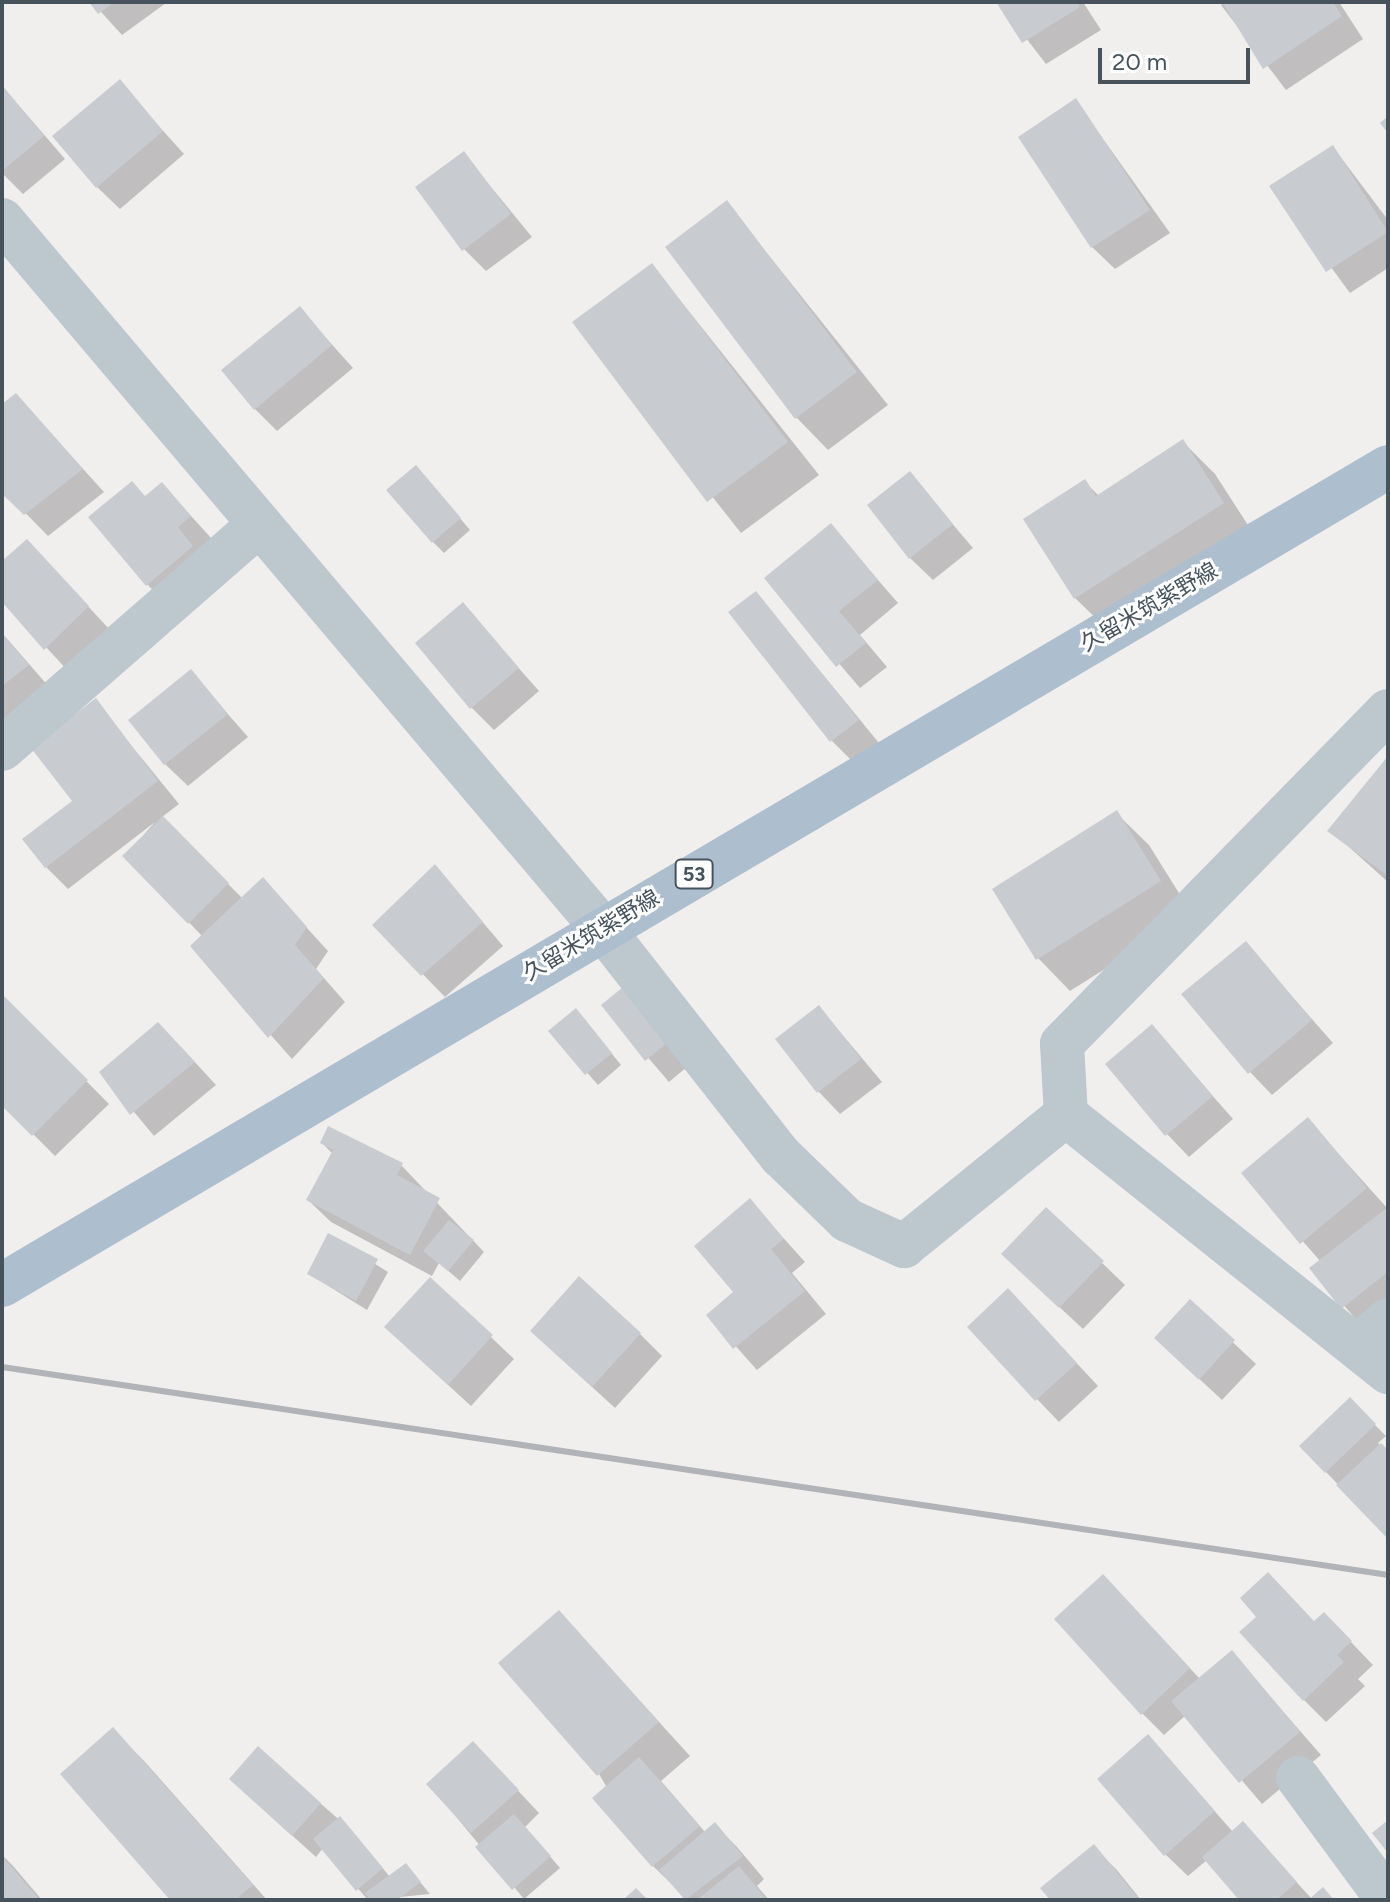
<!DOCTYPE html>
<meta charset="utf-8">
<style>
body{margin:0}
#map{position:relative;width:1390px;height:1902px;overflow:hidden;background:#f1eeee;font-family:Figtree,"Noto Sans JP",sans-serif}
div>[style]{position:absolute}
.shadow>*{inset:0;background:#0003}
.building>*{inset:0;background:#c8ccd1}
.minor>*{height:44px;margin:-22px;padding:0 22px;transform-origin:22px;border-radius:22px;background:#bcc7ce}
.major>*{height:44px;margin:-22px;padding:0 22px;transform-origin:22px;border-radius:22px;background:#adbfce}
.rail>*{height:6px;margin:-3px;padding:0 3px;transform-origin:3px;border-radius:3px;background:#b0b4b9}
span{translate:-50% -50%;white-space:nowrap;text-align:center;line-height:1.15;-webkit-text-stroke:6px #fff;paint-order:stroke}
.shield-label span{padding:2px 6px;background:#fff;border:2px solid;border-radius:6px;-webkit-text-stroke-width:0}
.shield-label{font-size:20px;color:#46535c;font-weight:700}
.street-label{font-size:22px;color:#46535c}
.frame{position:absolute;inset:0;border:4px solid #46535c;pointer-events:none}
.scale{position:absolute;left:1098px;top:48px;width:152px;height:36px;box-sizing:border-box;border:4px solid #46535c;border-top:0;padding-left:10px;font-size:24px;line-height:28px;white-space:nowrap;color:#46535c;-webkit-text-stroke:6px #fff;paint-order:stroke}
</style>
<div id="map">
<div class="shadow">
<div style="clip-path:polygon(92px 2px,165px 2px,166px 3px,122px 35px)"></div>
<div style="clip-path:polygon(998px 2px,1083px 2px,1101px 30px,1046px 64px)"></div>
<div style="clip-path:polygon(1226px 2px,1339px 2px,1363px 39px,1286px 90px,1221px 5px)"></div>
<div style="clip-path:polygon(119px 82px,184px 154px,120px 209px,97px 187px)"></div>
<div style="clip-path:polygon(2px 86px,65px 159px,23px 194px,2px 173px)"></div>
<div style="clip-path:polygon(1076px 101px,1170px 233px,1115px 269px,1092px 247px)"></div>
<div style="clip-path:polygon(1333px 147px,1388px 220px,1388px 268px,1350px 293px,1272px 187px)"></div>
<div style="clip-path:polygon(464px 154px,532px 237px,486px 271px,464px 249px)"></div>
<div style="clip-path:polygon(727px 203px,888px 405px,828px 450px,796px 417px)"></div>
<div style="clip-path:polygon(652px 265px,819px 475px,741px 533px,575px 323px)"></div>
<div style="clip-path:polygon(300px 309px,353px 368px,277px 431px,255px 409px)"></div>
<div style="clip-path:polygon(16px 395px,104px 492px,48px 536px,2px 489px,2px 407px)"></div>
<div style="clip-path:polygon(1183px 442px,1215px 474px,1255px 536px,1108px 630px,1075px 598px,1085px 482px,1099px 496px)"></div>
<div style="clip-path:polygon(910px 474px,973px 548px,933px 580px,910px 558px)"></div>
<div style="clip-path:polygon(426px 478px,470px 530px,444px 553px,433px 542px)"></div>
<div style="clip-path:polygon(162px 484px,212px 539px,169px 607px,147px 584px,146px 498px)"></div>
<div style="clip-path:polygon(831px 526px,898px 603px,860px 635px,887px 667px,860px 688px,766px 578px)"></div>
<div style="clip-path:polygon(2px 564px,49px 564px,110px 630px,68px 671px,2px 599px)"></div>
<div style="clip-path:polygon(756px 593px,879px 743px,854px 763px,832px 741px)"></div>
<div style="clip-path:polygon(463px 605px,539px 691px,494px 730px,471px 707px)"></div>
<div style="clip-path:polygon(2px 633px,50px 688px,2px 725px)"></div>
<div style="clip-path:polygon(191px 672px,248px 737px,188px 786px,165px 764px)"></div>
<div style="clip-path:polygon(95px 701px,179px 804px,162px 817px,243px 899px,263px 880px,328px 951px,316px 969px,345px 1002px,292px 1059px,193px 947px,203px 937px,125px 856px,155px 822px,68px 889px,46px 867px,75px 801px)"></div>
<div style="clip-path:polygon(1388px 758px,1388px 882px,1330px 830px)"></div>
<div style="clip-path:polygon(1116px 813px,1149px 845px,1192px 914px,1070px 991px,1038px 958px)"></div>
<div style="clip-path:polygon(435px 866px,503px 946px,445px 997px,375px 925px)"></div>
<div style="clip-path:polygon(1245px 943px,1333px 1043px,1272px 1095px,1250px 1072px)"></div>
<div style="clip-path:polygon(2px 996px,109px 1104px,55px 1156px,2px 1103px)"></div>
<div style="clip-path:polygon(603px 1005px,699px 1057px,669px 1082px)"></div>
<div style="clip-path:polygon(819px 1007px,882px 1082px,840px 1114px,818px 1091px)"></div>
<div style="clip-path:polygon(586px 1022px,621px 1065px,598px 1085px,551px 1031px)"></div>
<div style="clip-path:polygon(1152px 1027px,1233px 1119px,1189px 1157px,1167px 1134px)"></div>
<div style="clip-path:polygon(181px 1047px,216px 1085px,154px 1136px,101px 1072px)"></div>
<div style="clip-path:polygon(1308px 1120px,1388px 1209px,1388px 1312px,1365px 1330px,1312px 1268px,1321px 1262px,1244px 1174px)"></div>
<div style="clip-path:polygon(322px 1143px,401px 1165px,484px 1252px,460px 1281px,439px 1263px,432px 1276px,331px 1222px,308px 1200px,333px 1154px)"></div>
<div style="clip-path:polygon(750px 1201px,805px 1262px,792px 1273px,826px 1314px,757px 1370px,708px 1315px,736px 1293px)"></div>
<div style="clip-path:polygon(1046px 1209px,1125px 1285px,1083px 1329px,1026px 1276px)"></div>
<div style="clip-path:polygon(329px 1235px,388px 1272px,367px 1310px,309px 1274px)"></div>
<div style="clip-path:polygon(430px 1279px,514px 1359px,471px 1406px,409px 1349px)"></div>
<div style="clip-path:polygon(1190px 1302px,1256px 1364px,1222px 1400px,1179px 1360px)"></div>
<div style="clip-path:polygon(1030px 1313px,1098px 1386px,1059px 1422px,1037px 1399px)"></div>
<div style="clip-path:polygon(640px 1334px,662px 1356px,615px 1408px,555px 1353px)"></div>
<div style="clip-path:polygon(1350px 1400px,1386px 1436px,1378px 1443px,1388px 1453px,1388px 1536px,1326px 1472px)"></div>
<div style="clip-path:polygon(1125px 1599px,1200px 1679px,1232px 1653px,1321px 1755px,1262px 1804px,1186px 1715px,1164px 1735px,1142px 1713px)"></div>
<div style="clip-path:polygon(559px 1612px,690px 1756px,661px 1781px,705px 1832px,715px 1825px,737px 1847px,764px 1879px,757px 1886px,769px 1900px,688px 1900px,653px 1866px,599px 1774px)"></div>
<div style="clip-path:polygon(1315px 1623px,1346px 1637px,1373px 1665px,1358px 1679px,1365px 1686px,1326px 1722px,1304px 1700px)"></div>
<div style="clip-path:polygon(113px 1730px,145px 1762px,267px 1900px,173px 1900px)"></div>
<div style="clip-path:polygon(1148px 1736px,1233px 1832px,1243px 1824px,1312px 1899px,1333px 1900px,1242px 1900px,1207px 1860px,1188px 1876px,1165px 1854px)"></div>
<div style="clip-path:polygon(258px 1749px,351px 1830px,390px 1877px,406px 1865px,430px 1894px,368px 1900px,323px 1848px,316px 1857px,254px 1801px)"></div>
<div style="clip-path:polygon(495px 1766px,539px 1813px,525px 1827px,560px 1868px,524px 1899px,429px 1784px)"></div>
<div style="clip-path:polygon(1093px 1847px,1116px 1869px,1141px 1900px,1052px 1900px)"></div>
<div style="clip-path:polygon(2px 1855px,13px 1866px,42px 1900px,2px 1900px)"></div>
</div>
<div class="building">
<div style="clip-path:polygon(89px 2px,115px 2px,98px 14px)"></div>
<div style="clip-path:polygon(996px 2px,1077px 2px,1080px 7px,1022px 43px)"></div>
<div style="clip-path:polygon(1222px 2px,1333px 2px,1342px 16px,1263px 69px)"></div>
<div style="clip-path:polygon(120px 79px,163px 131px,96px 188px,52px 136px)"></div>
<div style="clip-path:polygon(2px 85px,44px 136px,2px 171px)"></div>
<div style="clip-path:polygon(1076px 98px,1150px 210px,1091px 248px,1018px 137px)"></div>
<div style="clip-path:polygon(1388px 116px,1388px 133px,1380px 123px)"></div>
<div style="clip-path:polygon(1333px 145px,1388px 232px,1326px 272px,1269px 186px)"></div>
<div style="clip-path:polygon(464px 151px,511px 214px,462px 251px,415px 187px)"></div>
<div style="clip-path:polygon(727px 200px,857px 372px,795px 419px,665px 247px)"></div>
<div style="clip-path:polygon(652px 263px,788px 442px,707px 502px,572px 322px)"></div>
<div style="clip-path:polygon(300px 306px,332px 345px,254px 410px,221px 370px)"></div>
<div style="clip-path:polygon(16px 393px,83px 469px,24px 515px,2px 494px,2px 404px)"></div>
<div style="clip-path:polygon(1183px 439px,1224px 503px,1074px 599px,1023px 519px,1085px 479px,1096px 496px)"></div>
<div style="clip-path:polygon(416px 465px,461px 518px,432px 543px,386px 490px)"></div>
<div style="clip-path:polygon(910px 471px,953px 524px,909px 559px,867px 505px)"></div>
<div style="clip-path:polygon(132px 481px,145px 496px,162px 482px,191px 516px,178px 527px,193px 546px,146px 586px,88px 517px)"></div>
<div style="clip-path:polygon(831px 523px,878px 580px,839px 611px,866px 643px,836px 667px,764px 578px)"></div>
<div style="clip-path:polygon(27px 539px,89px 606px,44px 650px,2px 602px,2px 561px)"></div>
<div style="clip-path:polygon(756px 591px,859px 720px,830px 742px,728px 612px)"></div>
<div style="clip-path:polygon(463px 602px,519px 668px,470px 709px,415px 643px)"></div>
<div style="clip-path:polygon(2px 634px,29px 665px,2px 686px)"></div>
<div style="clip-path:polygon(191px 669px,228px 714px,164px 765px,128px 720px)"></div>
<div style="clip-path:polygon(96px 698px,158px 781px,45px 868px,22px 839px,72px 801px,31px 748px)"></div>
<div style="clip-path:polygon(1388px 756px,1388px 876px,1327px 831px)"></div>
<div style="clip-path:polygon(1117px 810px,1161px 881px,1036px 960px,992px 889px)"></div>
<div style="clip-path:polygon(163px 816px,229px 883px,188px 924px,122px 856px)"></div>
<div style="clip-path:polygon(435px 864px,483px 922px,421px 976px,372px 925px)"></div>
<div style="clip-path:polygon(263px 877px,307px 927px,295px 945px,324px 978px,268px 1038px,190px 946px)"></div>
<div style="clip-path:polygon(1246px 941px,1312px 1020px,1248px 1074px,1181px 994px)"></div>
<div style="clip-path:polygon(633px 979px,678px 1034px,645px 1061px,601px 1005px)"></div>
<div style="clip-path:polygon(2px 994px,88px 1080px,32px 1136px,2px 1106px)"></div>
<div style="clip-path:polygon(819px 1005px,861px 1059px,817px 1093px,775px 1039px)"></div>
<div style="clip-path:polygon(576px 1008px,612px 1053px,585px 1075px,548px 1031px)"></div>
<div style="clip-path:polygon(158px 1022px,195px 1062px,130px 1115px,99px 1072px)"></div>
<div style="clip-path:polygon(1152px 1024px,1213px 1096px,1165px 1136px,1105px 1064px)"></div>
<div style="clip-path:polygon(1308px 1117px,1367px 1188px,1300px 1244px,1241px 1173px)"></div>
<div style="clip-path:polygon(328px 1126px,403px 1163px,397px 1175px,440px 1198px,410px 1255px,306px 1200px,333px 1150px,320px 1143px)"></div>
<div style="clip-path:polygon(750px 1198px,784px 1239px,771px 1249px,805px 1291px,733px 1349px,706px 1315px,733px 1292px,694px 1246px)"></div>
<div style="clip-path:polygon(1046px 1207px,1104px 1261px,1059px 1308px,1001px 1254px)"></div>
<div style="clip-path:polygon(1388px 1207px,1388px 1272px,1341px 1309px,1309px 1268px)"></div>
<div style="clip-path:polygon(449px 1220px,474px 1240px,448px 1271px,423px 1251px)"></div>
<div style="clip-path:polygon(328px 1233px,378px 1259px,356px 1301px,307px 1274px)"></div>
<div style="clip-path:polygon(579px 1276px,641px 1333px,592px 1387px,530px 1331px)"></div>
<div style="clip-path:polygon(430px 1277px,493px 1335px,448px 1385px,384px 1327px)"></div>
<div style="clip-path:polygon(1008px 1288px,1077px 1363px,1035px 1401px,967px 1327px)"></div>
<div style="clip-path:polygon(1190px 1299px,1235px 1340px,1199px 1380px,1154px 1338px)"></div>
<div style="clip-path:polygon(1350px 1397px,1376px 1424px,1325px 1473px,1299px 1446px)"></div>
<div style="clip-path:polygon(1381px 1443px,1388px 1450px,1388px 1539px,1336px 1485px)"></div>
<div style="clip-path:polygon(1268px 1572px,1314px 1621px,1324px 1612px,1352px 1641px,1337px 1655px,1344px 1662px,1303px 1701px,1239px 1632px,1256px 1617px,1240px 1598px)"></div>
<div style="clip-path:polygon(1103px 1574px,1190px 1668px,1141px 1715px,1054px 1619px)"></div>
<div style="clip-path:polygon(559px 1610px,659px 1722px,597px 1776px,498px 1663px)"></div>
<div style="clip-path:polygon(1232px 1650px,1300px 1732px,1239px 1783px,1171px 1701px)"></div>
<div style="clip-path:polygon(113px 1727px,253px 1885px,235px 1900px,170px 1900px,60px 1774px)"></div>
<div style="clip-path:polygon(1148px 1734px,1215px 1811px,1164px 1856px,1097px 1779px)"></div>
<div style="clip-path:polygon(473px 1741px,519px 1790px,471px 1833px,426px 1784px)"></div>
<div style="clip-path:polygon(258px 1746px,321px 1803px,292px 1836px,229px 1779px)"></div>
<div style="clip-path:polygon(639px 1757px,700px 1826px,652px 1867px,592px 1798px)"></div>
<div style="clip-path:polygon(514px 1814px,551px 1856px,512px 1890px,475px 1847px)"></div>
<div style="clip-path:polygon(340px 1816px,383px 1868px,356px 1891px,313px 1839px)"></div>
<div style="clip-path:polygon(1388px 1820px,1388px 1853px,1372px 1833px)"></div>
<div style="clip-path:polygon(1243px 1821px,1297px 1882px,1276px 1900px,1239px 1900px,1202px 1857px)"></div>
<div style="clip-path:polygon(715px 1822px,743px 1856px,685px 1900px,659px 1870px)"></div>
<div style="clip-path:polygon(1094px 1844px,1140px 1900px,1050px 1900px,1040px 1888px)"></div>
<div style="clip-path:polygon(2px 1856px,40px 1900px,2px 1900px)"></div>
<div style="clip-path:polygon(406px 1863px,421px 1882px,397px 1900px,370px 1900px,365px 1893px)"></div>
<div style="clip-path:polygon(739px 1866px,767px 1900px,697px 1900px)"></div>
<div style="clip-path:polygon(1323px 1887px,1334px 1900px,1308px 1900px)"></div>
<div style="clip-path:polygon(636px 1888px,648px 1900px,623px 1900px)"></div>
</div>
<div class="minor">
<div style="left:2px;top:220px;width:928px;rotate:49.72deg"></div>
<div style="left:602px;top:928px;width:290px;rotate:51.9deg"></div>
<div style="left:781px;top:1156px;width:92px;rotate:44.1deg"></div>
<div style="left:847px;top:1220px;width:63px;rotate:24.5deg"></div>
<div style="left:904px;top:1246px;width:208px;rotate:-39deg"></div>
<div style="left:1388px;top:711px;width:466px;rotate:134.4deg"></div>
<div style="left:1062px;top:1044px;width:71px;rotate:86.8deg"></div>
<div style="left:1066px;top:1115px;width:412px;rotate:38.6deg"></div>
<div style="left:2px;top:749px;width:342px;rotate:-41.1deg"></div>
<div style="left:1357px;top:1347px;width:41px;rotate:-41.1deg"></div>
<div style="left:1298px;top:1778px;width:152px;rotate:53.6deg"></div>
</div>
<div class="major">
<div style="left:2px;top:1285px;width:1609px;rotate:-30.55deg"></div>
</div>
<div class="rail">
<div style="left:2px;top:1367px;width:1402px;rotate:8.53deg"></div>
</div>
<div class="shield-label">
<span style="left:694px;top:874px">53</span>
</div>
<div class="street-label">
<span style="left:1149px;top:607px;rotate:-30deg">久留米筑紫野線</span>
<span style="left:591px;top:935px;rotate:-31deg">久留米筑紫野線</span>
</div>
<div class="frame"></div>
<div class="scale">20 m</div>
</div>
